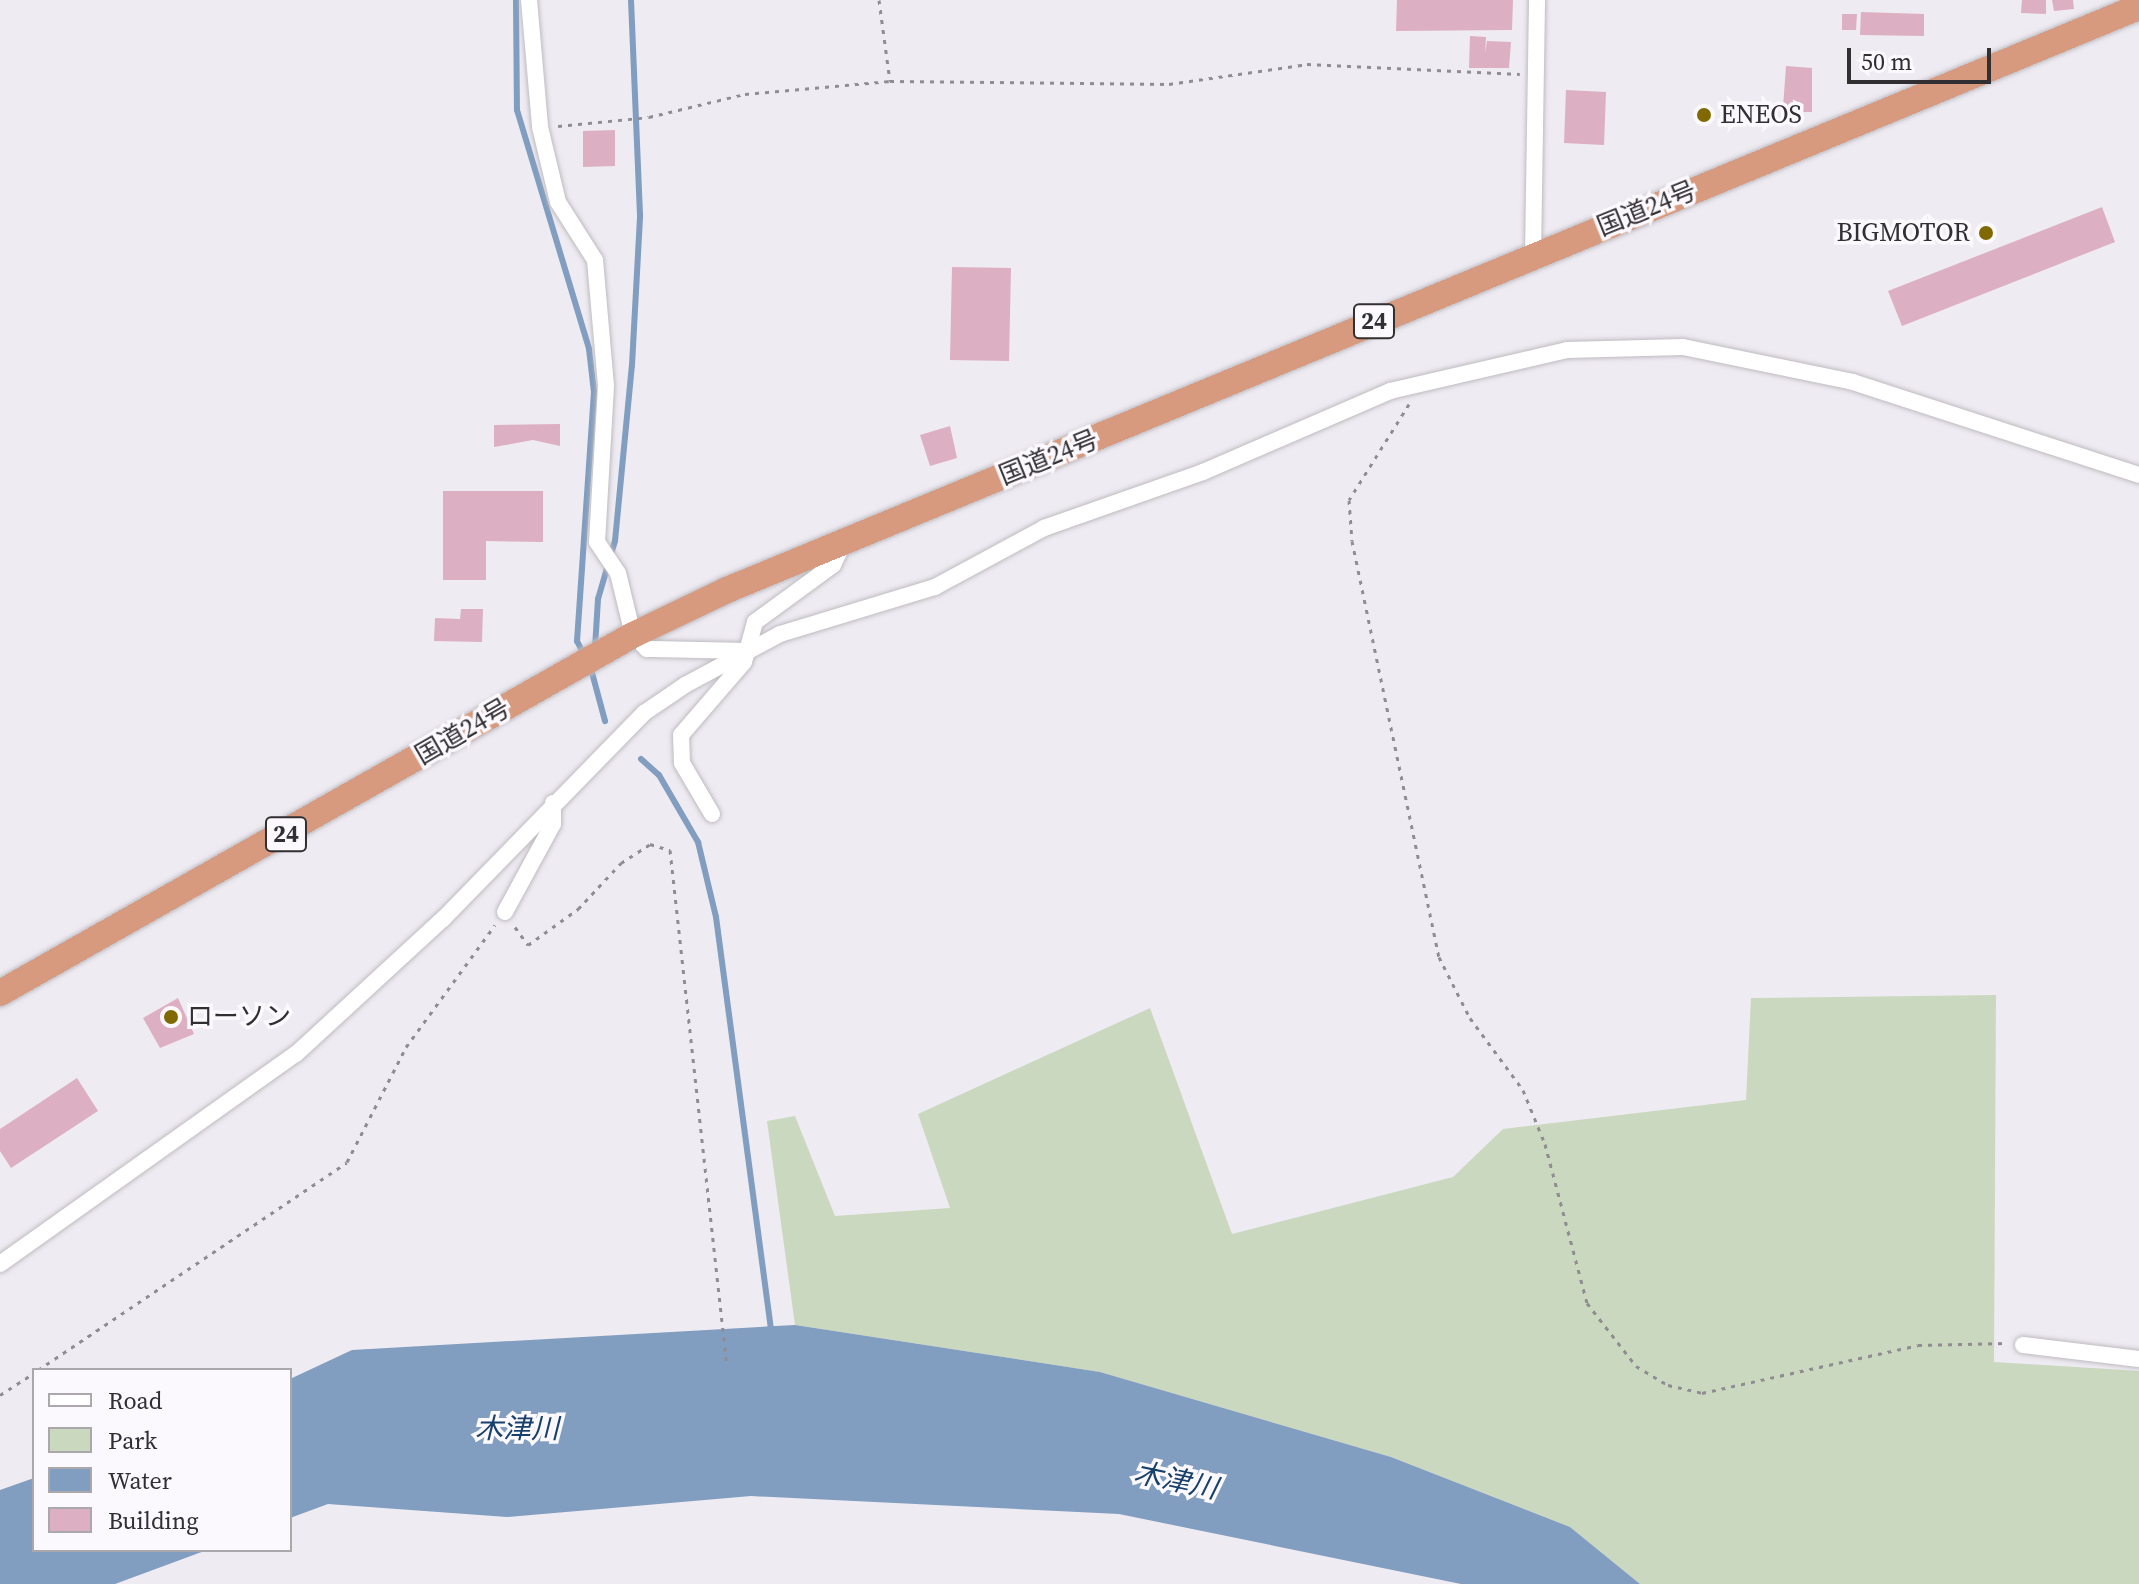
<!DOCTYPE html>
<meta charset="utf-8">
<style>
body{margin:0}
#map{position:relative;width:2139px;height:1584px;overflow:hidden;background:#efebf2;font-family:"Source Serif 4","Noto Sans JP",serif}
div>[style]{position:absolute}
.green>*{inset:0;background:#cad8bf}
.water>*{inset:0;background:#819dbf}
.stream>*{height:6px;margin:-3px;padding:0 3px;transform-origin:3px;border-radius:3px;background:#819dbf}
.building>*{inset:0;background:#ddafc2}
.path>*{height:3px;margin-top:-1.5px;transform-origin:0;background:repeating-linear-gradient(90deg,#908d92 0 4px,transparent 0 10px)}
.roads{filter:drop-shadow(0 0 2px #bebbc1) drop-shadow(0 0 2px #bebbc1)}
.minor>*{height:16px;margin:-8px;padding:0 8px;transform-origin:8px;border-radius:8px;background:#fff}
.trunk>*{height:26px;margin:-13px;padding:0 13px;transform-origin:13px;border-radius:13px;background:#d79a7e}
.dots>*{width:22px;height:22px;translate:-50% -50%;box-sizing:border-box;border:4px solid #fcf9fe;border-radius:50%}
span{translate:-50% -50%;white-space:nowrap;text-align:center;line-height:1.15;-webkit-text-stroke:7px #fcf9fe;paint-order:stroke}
.shield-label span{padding:2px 6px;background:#fcf9fe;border:2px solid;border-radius:6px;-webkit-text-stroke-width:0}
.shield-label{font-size:24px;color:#312f32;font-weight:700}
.poi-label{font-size:26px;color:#312f32}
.left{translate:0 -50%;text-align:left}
.right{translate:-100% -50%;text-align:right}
.street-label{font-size:26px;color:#312f32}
.water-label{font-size:28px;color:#18406c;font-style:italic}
.legend{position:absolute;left:32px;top:1368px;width:260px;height:184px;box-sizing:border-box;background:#fcf9fe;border:2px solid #aba8ac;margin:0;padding:10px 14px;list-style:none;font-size:24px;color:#312f32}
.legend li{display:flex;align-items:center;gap:16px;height:40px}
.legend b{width:40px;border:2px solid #aba8ac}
.scale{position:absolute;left:1847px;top:48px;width:144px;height:36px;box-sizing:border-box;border:4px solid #312f32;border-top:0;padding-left:10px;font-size:24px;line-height:28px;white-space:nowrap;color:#312f32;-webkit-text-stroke:6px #fcf9fe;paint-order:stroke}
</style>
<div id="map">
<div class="green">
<div style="clip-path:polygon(1996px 995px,1994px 1362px,2139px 1371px,2139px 1584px,1640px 1584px,1570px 1527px,1391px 1457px,1100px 1372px,795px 1325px,767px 1121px,795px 1116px,835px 1216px,950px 1208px,918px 1114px,1150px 1008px,1232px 1234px,1453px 1177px,1503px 1129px,1746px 1100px,1751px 998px)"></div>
</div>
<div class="water">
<div style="clip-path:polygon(795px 1325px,1100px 1372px,1391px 1457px,1570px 1527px,1640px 1584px,1461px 1584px,1119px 1514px,751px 1496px,507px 1517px,328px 1504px,290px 1518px,290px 1379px,352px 1350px)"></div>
<div style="clip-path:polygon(34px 1478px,34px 1550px,207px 1550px,115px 1584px,0 1584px,0 1490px)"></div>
</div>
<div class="stream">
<div style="left:516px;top:0;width:110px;rotate:89.5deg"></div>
<div style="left:517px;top:110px;width:250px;rotate:73.2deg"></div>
<div style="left:589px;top:349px;width:43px;rotate:83.4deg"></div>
<div style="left:594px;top:392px;width:250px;rotate:93.9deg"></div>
<div style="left:577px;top:641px;width:16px;rotate:63deg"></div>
<div style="left:595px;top:648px;width:49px;rotate:-86.5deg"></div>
<div style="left:598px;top:599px;width:60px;rotate:-73.7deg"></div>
<div style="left:615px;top:541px;width:177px;rotate:-84.5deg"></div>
<div style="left:632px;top:365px;width:150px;rotate:-86.9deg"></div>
<div style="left:640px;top:215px;width:215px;rotate:-92.4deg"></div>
<div style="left:591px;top:669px;width:54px;rotate:74.9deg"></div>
<div style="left:641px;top:759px;width:24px;rotate:42deg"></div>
<div style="left:659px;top:775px;width:78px;rotate:59.8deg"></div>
<div style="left:698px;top:842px;width:77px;rotate:76.5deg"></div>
<div style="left:716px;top:917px;width:421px;rotate:82.4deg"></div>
</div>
<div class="building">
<div style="clip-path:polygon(1397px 0,1513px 0,1512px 30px,1396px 31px)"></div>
<div style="clip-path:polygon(2022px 0,2046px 0,2046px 14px,2021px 13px)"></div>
<div style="clip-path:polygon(2052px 0,2073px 0,2074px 9px,2054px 11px)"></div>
<div style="clip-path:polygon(1861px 12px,1924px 14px,1924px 36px,1860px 35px)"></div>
<div style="clip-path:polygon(1842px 14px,1857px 14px,1856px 30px,1842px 30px)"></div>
<div style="clip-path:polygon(1470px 36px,1486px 37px,1485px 53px,1487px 41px,1511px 42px,1509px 68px,1469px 68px)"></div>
<div style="clip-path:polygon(1786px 66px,1812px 68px,1812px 112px,1802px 112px,1801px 125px,1782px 121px)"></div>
<div style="clip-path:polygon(1566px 90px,1606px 92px,1604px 145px,1564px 143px)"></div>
<div style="clip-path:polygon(615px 130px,615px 166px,583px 167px,583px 131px)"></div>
<div style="clip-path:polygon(2102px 207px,2115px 242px,1902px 326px,1888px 291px)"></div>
<div style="clip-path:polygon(952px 267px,1011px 268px,1009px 361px,950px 360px)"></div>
<div style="clip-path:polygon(560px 424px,560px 446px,533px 440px,494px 447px,494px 425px)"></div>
<div style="clip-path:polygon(950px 426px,957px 458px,930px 466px,920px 435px)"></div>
<div style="clip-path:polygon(443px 491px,543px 491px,543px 542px,486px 541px,486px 580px,443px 580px)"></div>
<div style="clip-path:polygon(461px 609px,483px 609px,482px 642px,434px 641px,435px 618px,460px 619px)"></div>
<div style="clip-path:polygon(178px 998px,194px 1034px,160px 1048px,143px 1018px)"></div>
<div style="clip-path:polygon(77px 1078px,98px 1111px,11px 1168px,0 1151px,0 1129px)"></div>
</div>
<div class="path">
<div style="left:879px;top:0;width:82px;rotate:82.3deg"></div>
<div style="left:558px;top:126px;width:91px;rotate:-5.6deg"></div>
<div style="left:649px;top:117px;width:99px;rotate:-13.5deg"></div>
<div style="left:745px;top:94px;width:146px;rotate:-5.1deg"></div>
<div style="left:890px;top:81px;width:279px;rotate:0.6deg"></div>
<div style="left:1169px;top:84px;width:139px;rotate:-8.2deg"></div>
<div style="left:1307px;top:64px;width:213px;rotate:2.7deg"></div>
<div style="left:1409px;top:404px;width:113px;rotate:122deg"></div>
<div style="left:1349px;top:500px;width:41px;rotate:85.8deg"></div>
<div style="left:1352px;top:541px;width:425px;rotate:78.2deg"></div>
<div style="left:1439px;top:957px;width:68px;rotate:63.1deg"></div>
<div style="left:1470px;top:1018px;width:89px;rotate:53.6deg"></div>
<div style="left:1523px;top:1090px;width:58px;rotate:67.8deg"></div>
<div style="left:1545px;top:1144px;width:164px;rotate:75.2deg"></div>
<div style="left:1587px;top:1303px;width:80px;rotate:52.1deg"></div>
<div style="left:1636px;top:1366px;width:37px;rotate:31deg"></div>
<div style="left:1668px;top:1385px;width:35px;rotate:13deg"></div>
<div style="left:1702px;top:1393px;width:221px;rotate:-12.5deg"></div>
<div style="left:1918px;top:1345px;width:89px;rotate:-1.3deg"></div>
<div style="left:515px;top:927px;width:22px;rotate:54deg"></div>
<div style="left:528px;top:945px;width:62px;rotate:-35.8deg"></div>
<div style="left:578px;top:909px;width:63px;rotate:-46.9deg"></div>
<div style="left:621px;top:863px;width:35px;rotate:-33deg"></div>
<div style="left:650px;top:844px;width:21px;rotate:17deg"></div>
<div style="left:670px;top:850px;width:520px;rotate:83.71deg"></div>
<div style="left:38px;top:1370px;width:372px;rotate:-33.9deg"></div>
<div style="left:347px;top:1162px;width:129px;rotate:-62.8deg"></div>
<div style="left:406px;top:1047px;width:151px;rotate:-53.9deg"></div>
<div style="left:0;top:1395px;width:40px;rotate:-32.9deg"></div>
</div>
<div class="roads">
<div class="minor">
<div style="left:529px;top:0;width:127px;rotate:85deg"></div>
<div style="left:540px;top:127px;width:77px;rotate:76.5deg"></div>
<div style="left:558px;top:202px;width:69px;rotate:57.5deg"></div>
<div style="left:595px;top:260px;width:126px;rotate:85deg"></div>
<div style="left:606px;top:386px;width:156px;rotate:93.3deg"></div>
<div style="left:597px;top:542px;width:37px;rotate:56deg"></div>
<div style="left:618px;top:573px;width:64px;rotate:76.4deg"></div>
<div style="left:633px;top:635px;width:20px;rotate:45deg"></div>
<div style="left:647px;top:649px;width:93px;rotate:1.2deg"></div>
<div style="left:1533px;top:256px;width:256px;rotate:-89.1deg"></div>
<div style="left:712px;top:814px;width:59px;rotate:-120.5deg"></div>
<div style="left:682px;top:763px;width:28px;rotate:-92deg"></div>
<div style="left:681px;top:735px;width:96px;rotate:-49.2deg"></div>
<div style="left:744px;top:662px;width:41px;rotate:-74.6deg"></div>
<div style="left:755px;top:622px;width:97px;rotate:-36.2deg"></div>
<div style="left:833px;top:565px;width:26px;rotate:-65deg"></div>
<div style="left:505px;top:912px;width:100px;rotate:-61.4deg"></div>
<div style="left:553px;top:824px;width:21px;rotate:-90deg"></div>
<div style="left:0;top:1264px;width:363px;rotate:-35.4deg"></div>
<div style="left:296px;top:1054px;width:200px;rotate:-42.6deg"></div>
<div style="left:443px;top:919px;width:288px;rotate:-45.7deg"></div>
<div style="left:644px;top:713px;width:50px;rotate:-34.3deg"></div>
<div style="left:685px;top:685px;width:108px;rotate:-28.2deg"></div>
<div style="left:780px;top:634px;width:162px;rotate:-16.9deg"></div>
<div style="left:935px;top:587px;width:124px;rotate:-28.4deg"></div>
<div style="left:1044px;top:528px;width:169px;rotate:-19.4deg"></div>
<div style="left:1203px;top:472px;width:204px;rotate:-23.4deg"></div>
<div style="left:1390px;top:391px;width:182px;rotate:-13deg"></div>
<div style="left:1567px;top:350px;width:116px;rotate:-1.5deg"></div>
<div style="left:1683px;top:347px;width:174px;rotate:11.6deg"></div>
<div style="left:1853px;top:382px;width:301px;rotate:18deg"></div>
<div style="left:2023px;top:1345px;width:117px;rotate:6.9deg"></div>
</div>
<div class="trunk">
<div style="left:0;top:993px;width:727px;rotate:-29.49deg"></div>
<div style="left:633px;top:635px;width:104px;rotate:-25.6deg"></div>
<div style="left:727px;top:590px;width:1528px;rotate:-22.44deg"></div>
</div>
</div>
<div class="dots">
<div style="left:1704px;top:115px;background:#816901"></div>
<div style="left:1986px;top:233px;background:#816901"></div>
<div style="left:171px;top:1017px;background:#816901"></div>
</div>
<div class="shield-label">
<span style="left:1374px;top:321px">24</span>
<span style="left:286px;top:834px">24</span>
</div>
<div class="poi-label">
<span class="left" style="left:1720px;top:115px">ENEOS</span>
<span class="right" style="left:1970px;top:233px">BIGMOTOR</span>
<span class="left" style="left:187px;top:1017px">ローソン</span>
</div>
<div class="street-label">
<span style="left:1647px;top:209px;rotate:-22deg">国道24号</span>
<span style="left:1049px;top:458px;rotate:-22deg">国道24号</span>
<span style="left:463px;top:732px;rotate:-30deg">国道24号</span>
</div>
<div class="water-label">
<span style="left:517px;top:1428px">木津川</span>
<span style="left:1176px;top:1480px;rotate:12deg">木津川</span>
</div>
<ul class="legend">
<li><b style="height:10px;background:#fff"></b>Road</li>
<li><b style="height:22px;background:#cad8bf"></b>Park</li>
<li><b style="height:22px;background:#819dbf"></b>Water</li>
<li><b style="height:22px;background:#ddafc2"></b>Building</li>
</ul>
<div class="scale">50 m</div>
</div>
